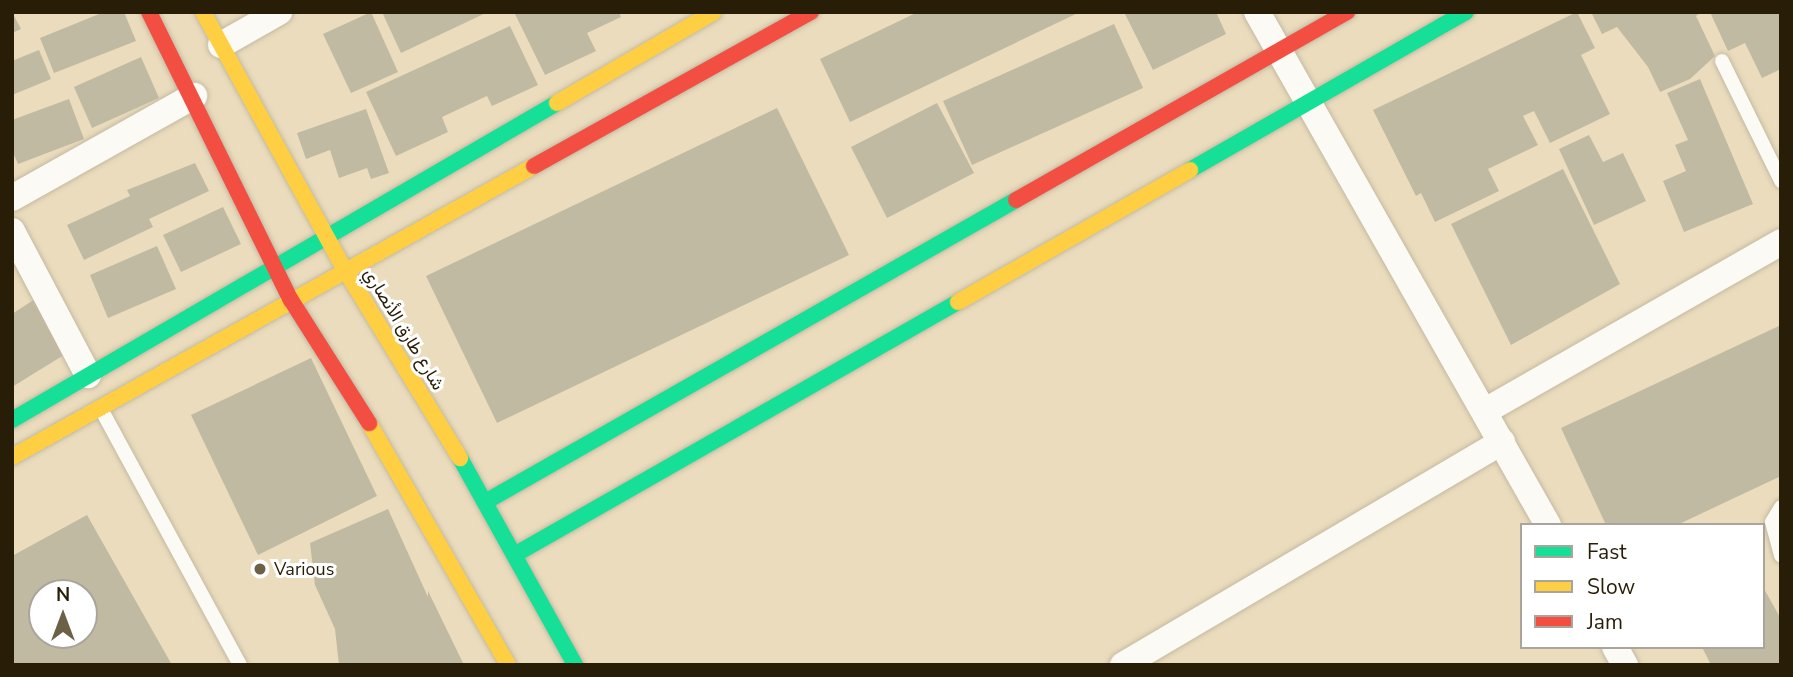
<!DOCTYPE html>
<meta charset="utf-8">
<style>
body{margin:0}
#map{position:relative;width:1793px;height:677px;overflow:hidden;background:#eadcbd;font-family:"Nunito Sans",Vazirmatn,sans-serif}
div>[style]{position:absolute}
.building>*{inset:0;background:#c1baa2}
.roads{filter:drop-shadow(0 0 2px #c4b9a1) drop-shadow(0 0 2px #c4b9a1)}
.lane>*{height:14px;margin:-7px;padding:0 7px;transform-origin:7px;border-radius:7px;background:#fcfaf5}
.street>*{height:26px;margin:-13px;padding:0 13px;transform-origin:13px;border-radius:13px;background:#fcfaf5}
.fast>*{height:16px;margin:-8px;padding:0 8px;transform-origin:8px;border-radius:8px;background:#16e098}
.slow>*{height:16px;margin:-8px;padding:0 8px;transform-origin:8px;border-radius:8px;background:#ffcf43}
.jam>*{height:16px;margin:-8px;padding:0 8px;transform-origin:8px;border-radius:8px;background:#f24e42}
.dots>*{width:19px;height:19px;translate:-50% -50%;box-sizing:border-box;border:4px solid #fff;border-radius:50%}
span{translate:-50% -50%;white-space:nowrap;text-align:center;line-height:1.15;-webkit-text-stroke:6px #fff;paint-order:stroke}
.street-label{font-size:18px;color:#281e08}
.poi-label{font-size:18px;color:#281e08}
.left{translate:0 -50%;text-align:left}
.frame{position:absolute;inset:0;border:14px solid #281e08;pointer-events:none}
.legend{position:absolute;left:1520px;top:523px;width:245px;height:126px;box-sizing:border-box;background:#fff;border:2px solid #a9a59c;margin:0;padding:9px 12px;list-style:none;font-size:21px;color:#281e08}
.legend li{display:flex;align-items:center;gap:14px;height:35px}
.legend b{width:35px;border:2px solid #a9a59c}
.north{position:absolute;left:28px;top:579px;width:70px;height:70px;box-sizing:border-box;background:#fff;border:2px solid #a9a59c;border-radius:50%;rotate:0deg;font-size:19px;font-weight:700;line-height:28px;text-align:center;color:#281e08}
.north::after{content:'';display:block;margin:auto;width:24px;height:32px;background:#6c6047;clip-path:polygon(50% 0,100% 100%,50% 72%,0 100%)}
</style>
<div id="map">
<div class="building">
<div style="clip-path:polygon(12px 12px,21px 29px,12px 33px)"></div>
<div style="clip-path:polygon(104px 12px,124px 12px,136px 41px,54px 73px,40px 38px)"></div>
<div style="clip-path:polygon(371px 12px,398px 72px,351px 93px,323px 34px)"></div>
<div style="clip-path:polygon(382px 12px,488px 12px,401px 53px)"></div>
<div style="clip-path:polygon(520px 12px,619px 12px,621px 17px,587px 33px,596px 51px,545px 75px,515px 14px)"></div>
<div style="clip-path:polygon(918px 12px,1080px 12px,850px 122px,820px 59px)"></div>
<div style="clip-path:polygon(1124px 12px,1216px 12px,1226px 34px,1153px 70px)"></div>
<div style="clip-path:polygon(1577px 12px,1595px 48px,1581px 55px,1610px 114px,1550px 143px,1534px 111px,1523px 116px,1538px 145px,1488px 169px,1499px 191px,1435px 222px,1421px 193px,1416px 196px,1373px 110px)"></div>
<div style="clip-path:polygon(1591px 12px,1701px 12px,1696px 16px,1715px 56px,1690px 79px,1660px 92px,1648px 67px,1617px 27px,1602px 34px)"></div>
<div style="clip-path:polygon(1710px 12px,1781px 12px,1781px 69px,1762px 78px,1745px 43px,1728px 51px)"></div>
<div style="clip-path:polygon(1114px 24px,1143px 88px,972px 165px,943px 101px)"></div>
<div style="clip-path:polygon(510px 26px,538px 85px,492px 106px,487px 96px,442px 117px,448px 132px,396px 156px,366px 92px)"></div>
<div style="clip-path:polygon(39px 50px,51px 79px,12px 95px,12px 61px)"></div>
<div style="clip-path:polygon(141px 57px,159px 98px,92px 128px,74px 87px)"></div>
<div style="clip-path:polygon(1700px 79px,1753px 204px,1684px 232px,1663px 181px,1686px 171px,1675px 145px,1688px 140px,1667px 93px)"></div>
<div style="clip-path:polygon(69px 99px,84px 139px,18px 164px,12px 150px,12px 120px)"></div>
<div style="clip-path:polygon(937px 103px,974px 173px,887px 218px,851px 147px)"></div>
<div style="clip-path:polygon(777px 108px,849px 255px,497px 423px,426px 276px)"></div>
<div style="clip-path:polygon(366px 109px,389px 173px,371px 179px,367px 168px,339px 178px,330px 150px,306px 159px,297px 133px)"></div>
<div style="clip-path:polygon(1589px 135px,1603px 162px,1623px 153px,1646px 201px,1594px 225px,1559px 149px)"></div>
<div style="clip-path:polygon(195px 163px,209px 191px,149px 219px,153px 227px,84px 260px,67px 225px,130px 196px,127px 190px)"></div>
<div style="clip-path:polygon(1563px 169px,1620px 284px,1511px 345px,1451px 224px)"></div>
<div style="clip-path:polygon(223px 207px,241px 244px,181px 272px,163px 235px)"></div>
<div style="clip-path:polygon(157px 246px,176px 289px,108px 318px,90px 275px)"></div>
<div style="clip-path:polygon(38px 297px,72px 350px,12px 387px,12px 314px)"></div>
<div style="clip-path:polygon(1781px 325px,1781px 476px,1677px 525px,1606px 525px,1561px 428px)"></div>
<div style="clip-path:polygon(311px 358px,377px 496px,258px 555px,191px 415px)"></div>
<div style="clip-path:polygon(388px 509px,428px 597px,428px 591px,464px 665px,339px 665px,335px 629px,315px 585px,310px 543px)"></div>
<div style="clip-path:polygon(evenodd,87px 515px,172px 665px,12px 665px,12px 556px,87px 515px,42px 593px,84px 593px,84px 635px,42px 635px,42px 593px)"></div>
<div style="clip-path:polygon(1763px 587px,1781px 619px,1781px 665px,1711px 665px,1702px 647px,1763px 647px)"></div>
</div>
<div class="roads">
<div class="lane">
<div style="left:1722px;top:61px;width:134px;rotate:63.8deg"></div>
<div style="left:101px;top:409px;width:291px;rotate:61.5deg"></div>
<div style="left:1781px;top:507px;width:17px;rotate:121deg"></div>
<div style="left:1772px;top:522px;width:35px;rotate:75deg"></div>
</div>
<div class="street">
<div style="left:1257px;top:12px;width:590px;rotate:60.44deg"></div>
<div style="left:221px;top:45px;width:67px;rotate:-29.6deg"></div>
<div style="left:12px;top:198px;width:209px;rotate:-29.3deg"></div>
<div style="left:12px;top:231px;width:163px;rotate:62.2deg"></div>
<div style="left:1485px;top:411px;width:341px;rotate:-29.7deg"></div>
<div style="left:1615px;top:647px;width:21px;rotate:61deg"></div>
<div style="left:1123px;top:665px;width:440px;rotate:-30.5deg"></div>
</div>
<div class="fast">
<div style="left:1190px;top:170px;width:318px;rotate:-29.8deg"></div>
<div style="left:12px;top:420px;width:630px;rotate:-30.18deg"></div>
<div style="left:460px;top:458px;width:237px;rotate:60.9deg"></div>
<div style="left:487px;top:501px;width:609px;rotate:-29.64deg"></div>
<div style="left:516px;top:554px;width:509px;rotate:-29.69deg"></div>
</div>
<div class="slow">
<div style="left:203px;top:12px;width:292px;rotate:61.2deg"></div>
<div style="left:344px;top:268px;width:223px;rotate:58.6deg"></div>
<div style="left:557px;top:103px;width:181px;rotate:-30.1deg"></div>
<div style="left:958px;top:302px;width:267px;rotate:-29.6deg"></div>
<div style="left:369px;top:423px;width:279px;rotate:60.1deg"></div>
<div style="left:12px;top:457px;width:598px;rotate:-29.14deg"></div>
</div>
<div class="jam">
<div style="left:149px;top:12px;width:321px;rotate:63.8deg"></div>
<div style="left:291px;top:300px;width:146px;rotate:57.6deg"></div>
<div style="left:534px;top:166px;width:317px;rotate:-29.1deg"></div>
<div style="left:1016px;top:200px;width:381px;rotate:-29.6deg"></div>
</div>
</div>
<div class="dots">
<div style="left:260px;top:569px;background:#6c6047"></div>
</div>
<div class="street-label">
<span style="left:404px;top:329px;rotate:59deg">شارع طارق الأنصاري</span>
</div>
<div class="poi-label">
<span class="left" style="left:274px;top:569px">Various</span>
</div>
<div class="frame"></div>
<ul class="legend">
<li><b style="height:9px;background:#16e098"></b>Fast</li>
<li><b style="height:9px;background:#ffcf43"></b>Slow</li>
<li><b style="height:9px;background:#f24e42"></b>Jam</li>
</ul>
<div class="north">N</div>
</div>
